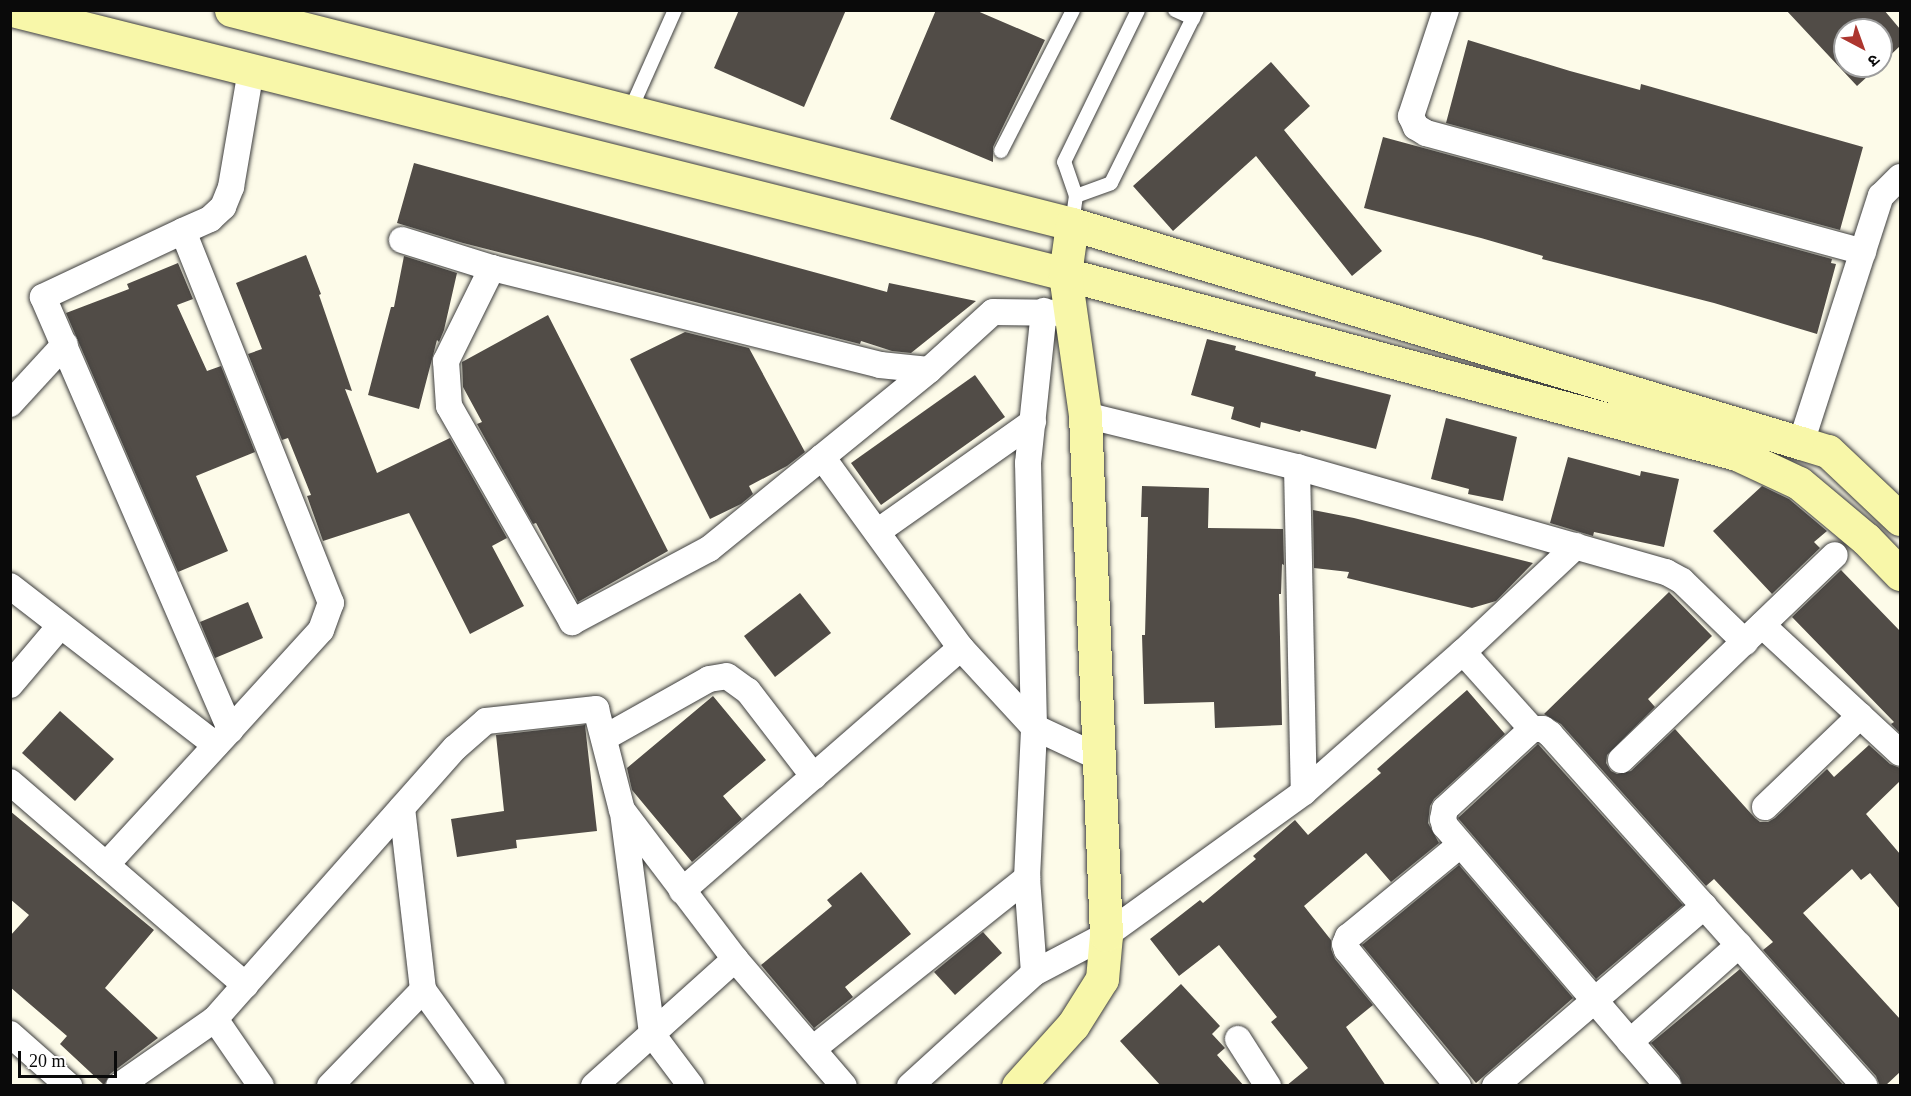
<!DOCTYPE html>
<meta charset="utf-8">
<style>
body{margin:0}
#map{position:relative;width:1911px;height:1096px;overflow:hidden;background:#fdfbe9;font-family:"Times New Roman","Noto Sans Devanagari",serif}
div>[style]{position:absolute}
.building>*{inset:0;background:#514c47}
.roads{filter:drop-shadow(0 0 2px #3d3d3d) drop-shadow(0 0 2px #3d3d3d)}
.lane>*{height:14px;margin:-7px;padding:0 7px;transform-origin:7px;border-radius:7px;background:#fff}
.street>*{height:26px;margin:-13px;padding:0 13px;transform-origin:13px;border-radius:13px;background:#fff}
.secondary>*{height:33px;margin:-16.5px;padding:0 16.5px;transform-origin:16.5px;border-radius:16.5px;background:#f8f7a9}
span{translate:-50% -50%;white-space:nowrap;text-align:center;line-height:1.15;-webkit-text-stroke:6px #fff;paint-order:stroke}
.frame{position:absolute;inset:0;border:12px solid #0a0a0a;pointer-events:none}
.north{position:absolute;left:1833px;top:18px;width:60px;height:60px;box-sizing:border-box;background:#fff;border:2px solid #9d9d9d;border-radius:50%;rotate:139deg;font-size:16px;font-weight:700;line-height:24px;text-align:center;color:#0a0a0a}
.north::after{content:'';display:block;margin:auto;width:21px;height:27px;background:#ad362f;clip-path:polygon(50% 0,100% 100%,50% 72%,0 100%)}
.scale{position:absolute;left:18px;top:1051px;width:99px;height:27px;box-sizing:border-box;border:3px solid #0a0a0a;border-top:0;padding-left:8px;font-size:18px;line-height:21px;white-space:nowrap;color:#0a0a0a;-webkit-text-stroke:4px #fff;paint-order:stroke}
</style>
<div id="map">
<div class="building">
<div style="clip-path:polygon(739px 10px,846px 10px,804px 107px,714px 68px)"></div>
<div style="clip-path:polygon(936px 10px,975px 10px,1045px 40px,993px 147px,993px 162px,890px 119px)"></div>
<div style="clip-path:polygon(1786px 10px,1884px 10px,1900px 29px,1900px 46px,1881px 64px,1881px 30px,1845px 30px,1845px 66px,1879px 66px,1857px 86px)"></div>
<div style="clip-path:polygon(1468px 40px,1570px 71px,1640px 90px,1641px 84px,1863px 147px,1840px 230px,1446px 123px)"></div>
<div style="clip-path:polygon(1271px 62px,1310px 106px,1284px 130px,1382px 251px,1352px 276px,1256px 156px,1173px 231px,1133px 186px)"></div>
<div style="clip-path:polygon(1383px 137px,1832px 259px,1831px 263px,1836px 264px,1817px 334px,1714px 303px,1542px 259px,1543px 256px,1481px 238px,1364px 208px)"></div>
<div style="clip-path:polygon(414px 163px,887px 292px,889px 283px,976px 301px,911px 353px,892px 351px,861px 341px,860px 344px,463px 243px,397px 223px)"></div>
<div style="clip-path:polygon(306px 255px,321px 294px,319px 295px,352px 391px,345px 389px,377px 473px,450px 438px,507px 538px,492px 546px,524px 606px,470px 634px,409px 513px,323px 541px,307px 496px,311px 495px,288px 438px,282px 440px,248px 354px,262px 349px,236px 283px)"></div>
<div style="clip-path:polygon(404px 256px,457px 273px,444px 330px,439px 342px,437px 340px,419px 409px,368px 395px,391px 307px,394px 307px)"></div>
<div style="clip-path:polygon(178px 263px,193px 299px,177px 305px,207px 371px,221px 366px,255px 452px,196px 476px,228px 551px,178px 572px,66px 313px,129px 289px,127px 284px)"></div>
<div style="clip-path:polygon(548px 315px,668px 551px,578px 602px,536px 523px,533px 524px,477px 424px,482px 422px,463px 387px,462px 362px)"></div>
<div style="clip-path:polygon(685px 332px,749px 348px,805px 452px,787px 466px,749px 486px,753px 494px,741px 504px,710px 519px,630px 359px)"></div>
<div style="clip-path:polygon(1207px 339px,1236px 346px,1235px 350px,1316px 372px,1315px 376px,1391px 395px,1376px 449px,1301px 430px,1300px 432px,1261px 422px,1260px 428px,1231px 419px,1234px 407px,1191px 395px)"></div>
<div style="clip-path:polygon(975px 375px,1005px 417px,881px 505px,851px 463px)"></div>
<div style="clip-path:polygon(1446px 418px,1517px 437px,1503px 501px,1468px 494px,1469px 489px,1431px 479px)"></div>
<div style="clip-path:polygon(1568px 457px,1640px 476px,1641px 471px,1679px 479px,1664px 547px,1594px 532px,1593px 536px,1550px 523px)"></div>
<div style="clip-path:polygon(1142px 486px,1209px 488px,1208px 528px,1283px 529px,1284px 565px,1282px 564px,1281px 594px,1279px 594px,1282px 725px,1215px 728px,1214px 702px,1144px 704px,1142px 635px,1145px 635px,1148px 517px,1141px 517px)"></div>
<div style="clip-path:polygon(1762px 486px,1789px 499px,1827px 531px,1814px 542px,1820px 548px,1772px 594px,1713px 531px)"></div>
<div style="clip-path:polygon(1313px 510px,1354px 518px,1533px 563px,1496px 601px,1472px 608px,1347px 578px,1349px 572px,1314px 568px)"></div>
<div style="clip-path:polygon(1841px 570px,1900px 631px,1900px 733px,1891px 724px,1894px 722px,1792px 617px)"></div>
<div style="clip-path:polygon(1669px 592px,1712px 636px,1648px 699px,1655px 707px,1607px 755px,1606px 763px,1611px 771px,1617px 774px,1631px 771px,1675px 729px,1755px 818px,1760px 822px,1768px 822px,1775px 818px,1827px 769px,1834px 777px,1869px 745px,1890px 764px,1900px 768px,1900px 781px,1866px 814px,1900px 854px,1900px 909px,1870px 873px,1861px 880px,1852px 869px,1803px 913px,1900px 1019px,1900px 1072px,1885px 1086px,1880px 1086px,1876px 1076px,1763px 950px,1773px 942px,1714px 879px,1706px 886px,1561px 724px,1544px 714px)"></div>
<div style="clip-path:polygon(800px 593px,831px 633px,775px 677px,744px 636px)"></div>
<div style="clip-path:polygon(248px 602px,263px 638px,215px 658px,200px 622px)"></div>
<div style="clip-path:polygon(1467px 690px,1505px 734px,1434px 799px,1430px 806px,1428px 823px,1439px 843px,1391px 882px,1366px 853px,1304px 906px,1331px 940px,1331px 949px,1335px 959px,1373px 1005px,1346px 1027px,1386px 1086px,1286px 1086px,1308px 1068px,1271px 1022px,1277px 1017px,1219px 945px,1179px 976px,1150px 939px,1200px 900px,1203px 903px,1256px 859px,1253px 856px,1295px 820px,1308px 835px,1381px 773px,1377px 769px)"></div>
<div style="clip-path:polygon(713px 696px,766px 760px,723px 796px,742px 819px,692px 862px,632px 790px,627px 768px)"></div>
<div style="clip-path:polygon(60px 711px,114px 759px,75px 801px,22px 753px)"></div>
<div style="clip-path:polygon(585px 725px,597px 831px,516px 840px,517px 848px,457px 857px,451px 819px,504px 811px,496px 735px)"></div>
<div style="clip-path:polygon(1538px 744px,1683px 905px,1596px 979px,1458px 818px)"></div>
<div style="clip-path:polygon(10px 811px,154px 930px,105px 988px,158px 1038px,110px 1074px,104px 1085px,60px 1044px,67px 1036px,10px 987px,10px 936px,29px 915px,10px 899px)"></div>
<div style="clip-path:polygon(1459px 865px,1573px 998px,1476px 1083px,1362px 945px)"></div>
<div style="clip-path:polygon(861px 872px,911px 934px,845px 987px,853px 997px,814px 1028px,761px 965px,832px 906px,827px 900px)"></div>
<div style="clip-path:polygon(983px 932px,1002px 953px,955px 995px,934px 972px)"></div>
<div style="clip-path:polygon(1740px 969px,1844px 1086px,1683px 1086px,1679px 1076px,1651px 1043px)"></div>
<div style="clip-path:polygon(1181px 984px,1220px 1026px,1212px 1034px,1225px 1048px,1217px 1055px,1244px 1086px,1161px 1086px,1120px 1041px)"></div>
</div>
<div class="roads">
<div class="lane">
<div style="left:1175px;top:10px;width:20px;rotate:24deg"></div>
<div style="left:630px;top:111px;width:111px;rotate:-66deg"></div>
<div style="left:1001px;top:151px;width:158px;rotate:-62.9deg"></div>
<div style="left:1076px;top:196px;width:37px;rotate:-20deg"></div>
<div style="left:1111px;top:183px;width:193px;rotate:-63.6deg"></div>
<div style="left:1072px;top:224px;width:28px;rotate:-82deg"></div>
<div style="left:1076px;top:196px;width:36px;rotate:-109deg"></div>
<div style="left:1064px;top:162px;width:169px;rotate:-64deg"></div>
</div>
<div class="street">
<div style="left:1446px;top:10px;width:112px;rotate:108.3deg"></div>
<div style="left:1411px;top:116px;width:12px;rotate:66deg"></div>
<div style="left:1416px;top:127px;width:12px;rotate:31deg"></div>
<div style="left:1426px;top:133px;width:453px;rotate:15.2deg"></div>
<div style="left:183px;top:231px;width:30px;rotate:-24deg"></div>
<div style="left:210px;top:219px;width:18px;rotate:-43deg"></div>
<div style="left:223px;top:207px;width:22px;rotate:-68deg"></div>
<div style="left:231px;top:187px;width:119px;rotate:-80.3deg"></div>
<div style="left:402px;top:240px;width:94px;rotate:17.3deg"></div>
<div style="left:492px;top:268px;width:400px;rotate:14deg"></div>
<div style="left:880px;top:365px;width:49px;rotate:5.8deg"></div>
<div style="left:929px;top:370px;width:86px;rotate:-42.2deg"></div>
<div style="left:993px;top:312px;width:78px;rotate:0.7deg"></div>
<div style="left:492px;top:268px;width:104px;rotate:116.3deg"></div>
<div style="left:446px;top:361px;width:45px;rotate:86.2deg"></div>
<div style="left:449px;top:406px;width:249px;rotate:60.3deg"></div>
<div style="left:572px;top:622px;width:155px;rotate:-28.1deg"></div>
<div style="left:709px;top:549px;width:284px;rotate:-39.1deg"></div>
<div style="left:10px;top:404px;width:81px;rotate:-47.5deg"></div>
<div style="left:1085px;top:415px;width:218px;rotate:13.8deg"></div>
<div style="left:1297px;top:467px;width:384px;rotate:15.9deg"></div>
<div style="left:1666px;top:572px;width:18px;rotate:29deg"></div>
<div style="left:1682px;top:581px;width:88px;rotate:44.1deg"></div>
<div style="left:1801px;top:443px;width:260px;rotate:-72.1deg"></div>
<div style="left:1881px;top:196px;width:27px;rotate:-45deg"></div>
<div style="left:822px;top:457px;width:236px;rotate:54deg"></div>
<div style="left:961px;top:648px;width:108px;rotate:47.3deg"></div>
<div style="left:1034px;top:727px;width:71px;rotate:25.1deg"></div>
<div style="left:1297px;top:467px;width:325px;rotate:88.8deg"></div>
<div style="left:877px;top:532px;width:191px;rotate:-35.2deg"></div>
<div style="left:10px;top:586px;width:260px;rotate:37.7deg"></div>
<div style="left:1762px;top:625px;width:188px;rotate:42.8deg"></div>
<div style="left:1463px;top:652px;width:103px;rotate:48.1deg"></div>
<div style="left:10px;top:685px;width:77px;rotate:-49.7deg"></div>
<div style="left:604px;top:738px;width:120px;rotate:-29.3deg"></div>
<div style="left:709px;top:679px;width:18px;rotate:-9deg"></div>
<div style="left:727px;top:676px;width:26px;rotate:36deg"></div>
<div style="left:748px;top:691px;width:108px;rotate:52.5deg"></div>
<div style="left:1621px;top:760px;width:296px;rotate:-43.8deg"></div>
<div style="left:10px;top:782px;width:311px;rotate:40.8deg"></div>
<div style="left:1765px;top:807px;width:132px;rotate:-43.8deg"></div>
<div style="left:402px;top:808px;width:183px;rotate:83.4deg"></div>
<div style="left:423px;top:990px;width:118px;rotate:54.3deg"></div>
<div style="left:623px;top:813px;width:223px;rotate:82.5deg"></div>
<div style="left:652px;top:1034px;width:65px;rotate:53.1deg"></div>
<div style="left:106px;top:865px;width:183px;rotate:-47.4deg"></div>
<div style="left:230px;top:730px;width:135px;rotate:-47.7deg"></div>
<div style="left:321px;top:630px;width:29px;rotate:-70deg"></div>
<div style="left:331px;top:603px;width:400px;rotate:-111.7deg"></div>
<div style="left:183px;top:231px;width:155px;rotate:154.8deg"></div>
<div style="left:43px;top:297px;width:472px;rotate:66.6deg"></div>
<div style="left:682px;top:891px;width:370px;rotate:-41.1deg"></div>
<div style="left:1034px;top:973px;width:95px;rotate:-94.2deg"></div>
<div style="left:1027px;top:878px;width:151px;rotate:-87.3deg"></div>
<div style="left:1034px;top:727px;width:264px;rotate:-91.3deg"></div>
<div style="left:1028px;top:463px;width:153px;rotate:-84deg"></div>
<div style="left:215px;top:1019px;width:81px;rotate:55.5deg"></div>
<div style="left:10px;top:1034px;width:79px;rotate:41.4deg"></div>
<div style="left:1238px;top:1039px;width:56px;rotate:57.4deg"></div>
<div style="left:1630px;top:1042px;width:146px;rotate:-41.7deg"></div>
<div style="left:814px;top:1048px;width:273px;rotate:-38.6deg"></div>
<div style="left:119px;top:1086px;width:117px;rotate:-34.9deg"></div>
<div style="left:215px;top:1019px;width:362px;rotate:-48.5deg"></div>
<div style="left:455px;top:748px;width:41px;rotate:-41.1deg"></div>
<div style="left:486px;top:721px;width:111px;rotate:-6.2deg"></div>
<div style="left:596px;top:709px;width:104px;rotate:75.6deg"></div>
<div style="left:622px;top:810px;width:187px;rotate:52.8deg"></div>
<div style="left:735px;top:959px;width:167px;rotate:49.4deg"></div>
<div style="left:330px;top:1086px;width:134px;rotate:-45.9deg"></div>
<div style="left:594px;top:1086px;width:190px;rotate:-42deg"></div>
<div style="left:910px;top:1086px;width:168px;rotate:-42.3deg"></div>
<div style="left:1034px;top:973px;width:81px;rotate:-27.8deg"></div>
<div style="left:1106px;top:935px;width:244px;rotate:-35.8deg"></div>
<div style="left:1304px;top:792px;width:212px;rotate:-41.4deg"></div>
<div style="left:1463px;top:652px;width:155px;rotate:-43.2deg"></div>
<div style="left:1458px;top:1086px;width:176px;rotate:-129.2deg"></div>
<div style="left:1347px;top:950px;width:6px;rotate:-108deg"></div>
<div style="left:1345px;top:944px;width:8px;rotate:-67deg"></div>
<div style="left:1348px;top:937px;width:145px;rotate:-39.4deg"></div>
<div style="left:1495px;top:1086px;width:276px;rotate:-40.7deg"></div>
<div style="left:1668px;top:1086px;width:343px;rotate:-130.6deg"></div>
<div style="left:1445px;top:826px;width:7px;rotate:-106deg"></div>
<div style="left:1443px;top:819px;width:10px;rotate:-79deg"></div>
<div style="left:1445px;top:809px;width:118px;rotate:-42.6deg"></div>
<div style="left:1532px;top:729px;width:11px"></div>
<div style="left:1543px;top:729px;width:9px;rotate:36deg"></div>
<div style="left:1550px;top:734px;width:472px;rotate:48.2deg"></div>
</div>
<div class="secondary">
<div style="left:12px;top:10px;width:1086px;rotate:14.07deg"></div>
<div style="left:1065px;top:274px;width:696px;rotate:15deg"></div>
<div style="left:1737px;top:454px;width:68px;rotate:25.1deg"></div>
<div style="left:1799px;top:483px;width:87px;rotate:39.9deg"></div>
<div style="left:1866px;top:539px;width:49px;rotate:45.8deg"></div>
<div style="left:231px;top:10px;width:868px;rotate:14.28deg"></div>
<div style="left:1072px;top:224px;width:761px;rotate:16.72deg"></div>
<div style="left:1801px;top:443px;width:28px;rotate:17deg"></div>
<div style="left:1828px;top:451px;width:99px;rotate:43.4deg"></div>
<div style="left:1018px;top:1086px;width:82px;rotate:-48deg"></div>
<div style="left:1073px;top:1025px;width:54px;rotate:-57.8deg"></div>
<div style="left:1102px;top:979px;width:44px;rotate:-84.8deg"></div>
<div style="left:1106px;top:935px;width:520px;rotate:-92.31deg"></div>
<div style="left:1085px;top:415px;width:142px;rotate:-98.1deg"></div>
<div style="left:1065px;top:274px;width:50px;rotate:-82deg"></div>
</div>
</div>
<div class="frame"></div>
<div class="north">उ</div>
<div class="scale">20 m</div>
</div>
